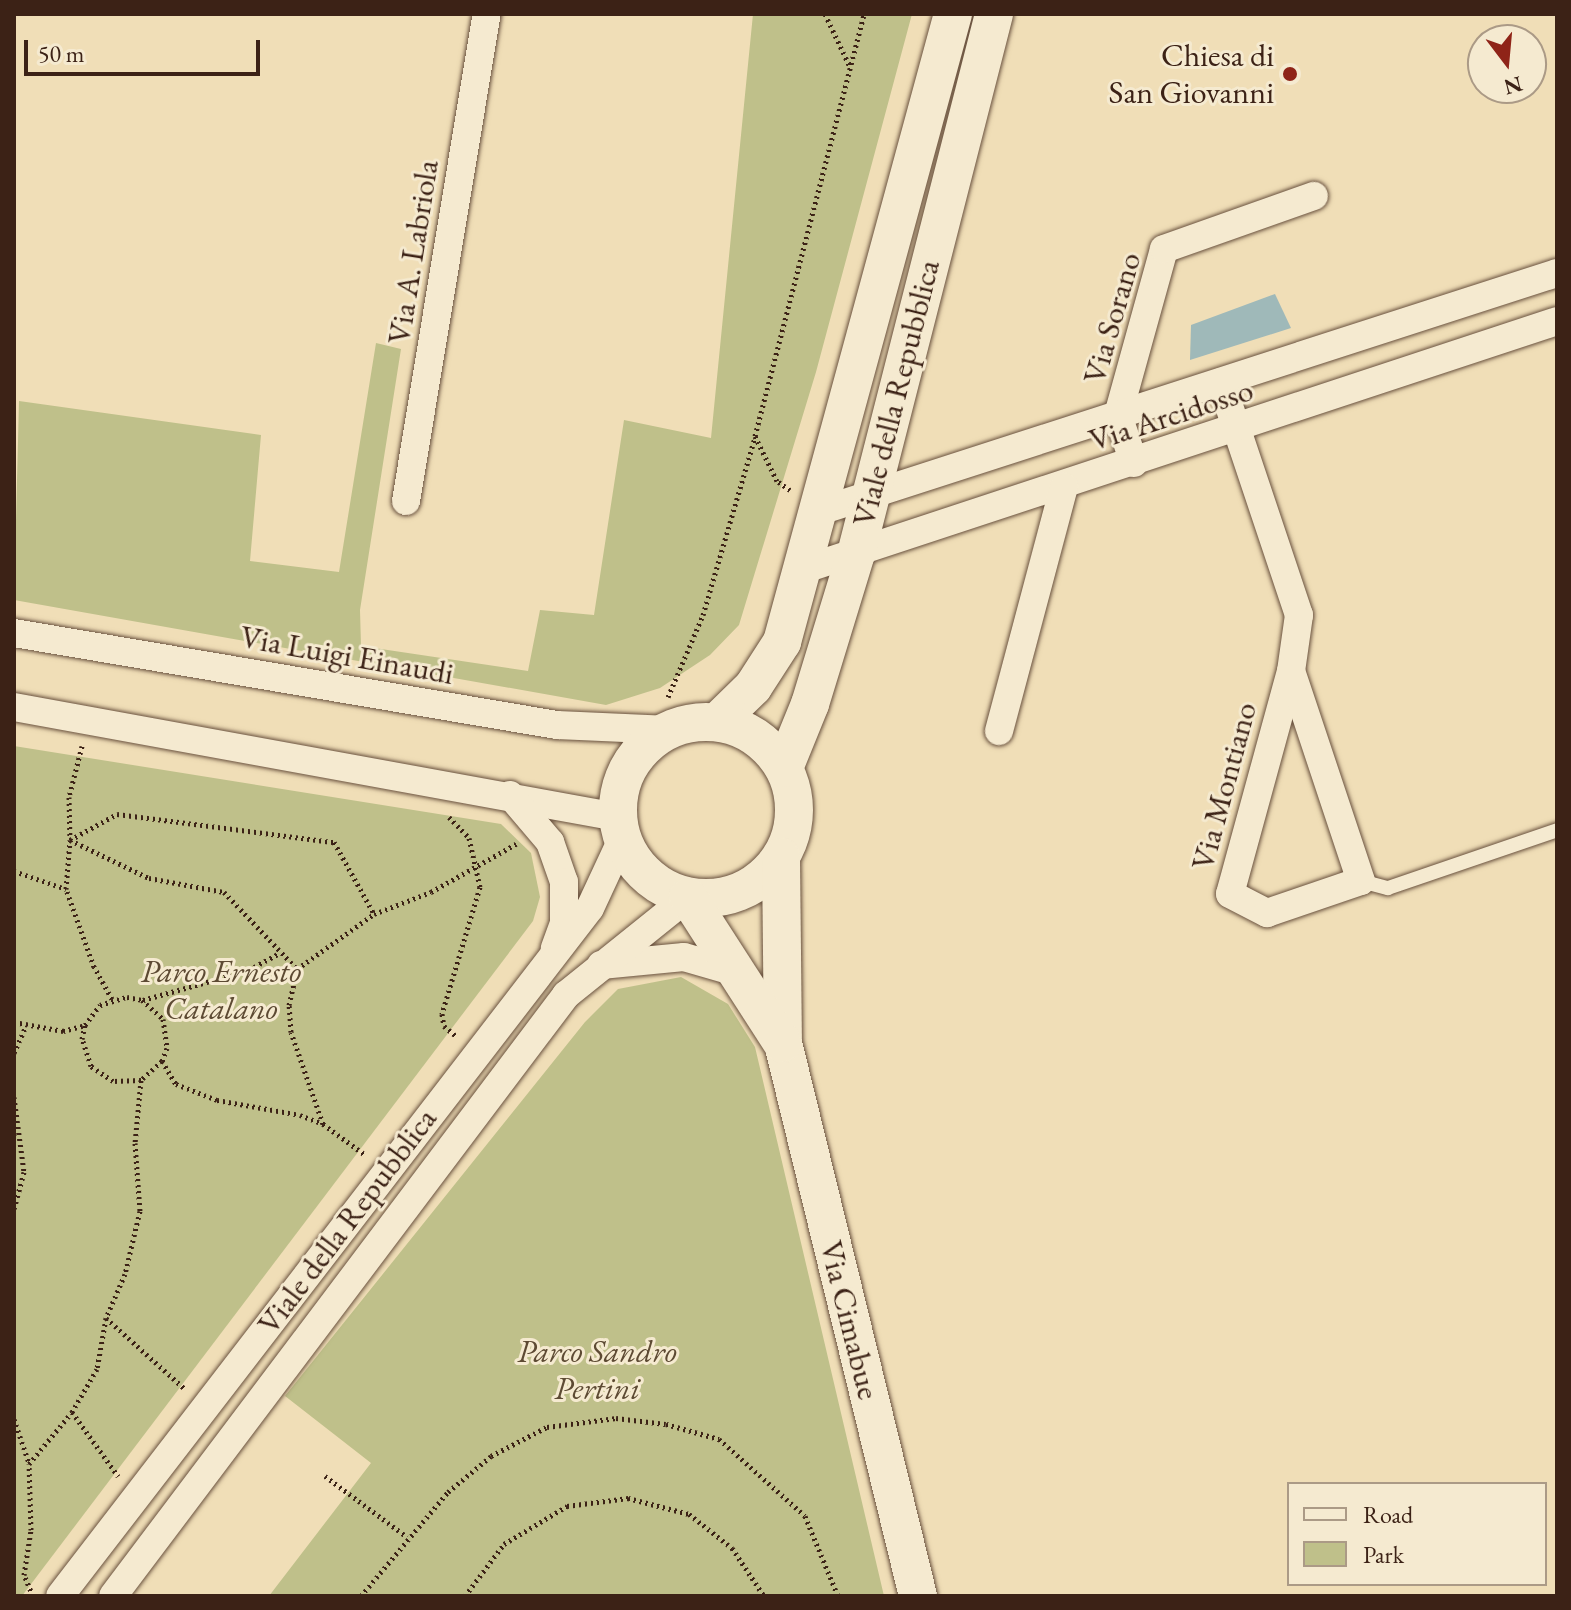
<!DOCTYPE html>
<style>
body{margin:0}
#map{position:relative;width:1571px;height:1610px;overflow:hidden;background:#f0deb7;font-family:"EB Garamond",serif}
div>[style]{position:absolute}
.green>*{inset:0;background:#bfc08a}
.water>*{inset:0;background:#9fb9b9}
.path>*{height:5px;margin-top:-2.5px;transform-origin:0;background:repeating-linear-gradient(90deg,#3c2216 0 2px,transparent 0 6px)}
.roads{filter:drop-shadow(0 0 2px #69513e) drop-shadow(0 0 2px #69513e)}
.lane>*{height:14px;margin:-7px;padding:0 7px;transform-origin:7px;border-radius:7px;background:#f5ead0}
.street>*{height:28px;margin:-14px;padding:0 14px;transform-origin:14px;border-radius:14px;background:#f5ead0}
.secondary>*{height:38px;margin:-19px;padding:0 19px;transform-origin:19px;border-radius:19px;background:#f5ead0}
.secondary>.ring{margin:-19px;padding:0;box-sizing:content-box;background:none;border:38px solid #f5ead0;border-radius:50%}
.dots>*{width:22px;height:22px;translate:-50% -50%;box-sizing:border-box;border:4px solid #f5ead0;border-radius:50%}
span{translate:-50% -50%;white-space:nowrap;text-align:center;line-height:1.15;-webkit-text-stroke:6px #f5ead0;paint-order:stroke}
.poi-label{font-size:32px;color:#3c2216}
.right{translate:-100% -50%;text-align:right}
.street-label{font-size:32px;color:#3c2216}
.park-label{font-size:32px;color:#5d4a33;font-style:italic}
.frame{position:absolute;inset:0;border:16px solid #3c2216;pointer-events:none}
.legend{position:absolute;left:1287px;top:1482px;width:260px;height:104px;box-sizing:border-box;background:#f5ead0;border:2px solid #ab9a86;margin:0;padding:10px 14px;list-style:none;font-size:24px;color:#3c2216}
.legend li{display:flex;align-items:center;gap:16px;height:40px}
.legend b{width:40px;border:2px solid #ab9a86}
.north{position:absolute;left:1467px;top:24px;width:80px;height:80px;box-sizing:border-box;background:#f5ead0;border:2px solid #ab9a86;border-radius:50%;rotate:164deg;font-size:22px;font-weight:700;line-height:32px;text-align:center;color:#3c2216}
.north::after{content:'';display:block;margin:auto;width:28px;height:36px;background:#8f2418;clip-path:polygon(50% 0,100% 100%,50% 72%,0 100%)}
.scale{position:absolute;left:24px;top:40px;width:236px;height:36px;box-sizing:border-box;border:4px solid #3c2216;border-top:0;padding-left:10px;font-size:24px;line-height:28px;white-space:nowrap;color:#3c2216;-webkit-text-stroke:6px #f5ead0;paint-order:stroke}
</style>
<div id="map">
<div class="green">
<div style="clip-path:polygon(753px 14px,912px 14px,816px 372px,739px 625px,710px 655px,660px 688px,606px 705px,14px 600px,19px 401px,261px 435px,250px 561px,339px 572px,376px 343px,401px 349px,360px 610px,361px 646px,528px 671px,540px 610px,594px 615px,624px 420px,711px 438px)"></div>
<div style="clip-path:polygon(14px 746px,501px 824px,531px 853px,540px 897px,533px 921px,22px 1596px,14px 1596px)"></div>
<div style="clip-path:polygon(681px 977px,728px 1004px,755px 1047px,884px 1596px,269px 1596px,371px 1463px,285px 1396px,585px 1022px,618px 989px)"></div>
</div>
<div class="water">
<div style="clip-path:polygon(1275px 294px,1291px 328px,1190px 360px,1191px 325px)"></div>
</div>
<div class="path">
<div style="left:825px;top:14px;width:59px;rotate:64.7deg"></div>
<div style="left:790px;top:490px;width:16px;rotate:-145deg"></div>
<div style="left:777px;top:481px;width:50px;rotate:-116.1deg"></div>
<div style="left:755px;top:436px;width:436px;rotate:-75.5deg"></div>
<div style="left:668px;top:697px;width:89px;rotate:-66.9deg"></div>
<div style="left:703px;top:615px;width:185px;rotate:-73.7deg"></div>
<div style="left:82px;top:746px;width:53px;rotate:104.3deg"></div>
<div style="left:69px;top:797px;width:43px;rotate:88.7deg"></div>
<div style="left:70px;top:840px;width:88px;rotate:25.7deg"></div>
<div style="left:149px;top:878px;width:76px;rotate:10.6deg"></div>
<div style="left:224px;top:892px;width:106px;rotate:46.5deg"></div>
<div style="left:449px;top:817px;width:29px;rotate:46deg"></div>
<div style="left:469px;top:838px;width:50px;rotate:77.3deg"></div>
<div style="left:480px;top:887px;width:133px;rotate:106.7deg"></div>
<div style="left:442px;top:1014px;width:12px;rotate:81deg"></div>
<div style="left:444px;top:1026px;width:17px;rotate:40deg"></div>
<div style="left:14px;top:871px;width:55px;rotate:19.1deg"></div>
<div style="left:112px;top:999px;width:37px;rotate:-119deg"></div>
<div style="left:94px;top:967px;width:83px;rotate:-109.7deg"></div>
<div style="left:66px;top:889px;width:49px;rotate:-85.3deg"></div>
<div style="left:70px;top:840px;width:54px;rotate:-29deg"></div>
<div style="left:117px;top:814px;width:219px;rotate:7.4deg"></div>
<div style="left:334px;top:842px;width:82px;rotate:60.9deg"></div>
<div style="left:143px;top:1000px;width:110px;rotate:-15.8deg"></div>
<div style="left:249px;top:970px;width:33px;rotate:-29deg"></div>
<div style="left:14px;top:1022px;width:50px;rotate:10.4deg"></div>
<div style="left:63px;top:1031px;width:23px;rotate:-15deg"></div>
<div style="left:85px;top:1025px;width:25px;rotate:-53deg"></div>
<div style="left:100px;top:1005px;width:28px;rotate:-17deg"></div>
<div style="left:127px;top:997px;width:15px;rotate:11deg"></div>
<div style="left:142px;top:1000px;width:28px;rotate:42deg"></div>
<div style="left:163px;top:1019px;width:29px;rotate:82deg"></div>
<div style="left:167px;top:1048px;width:14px;rotate:111deg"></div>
<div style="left:162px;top:1061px;width:28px;rotate:138deg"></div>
<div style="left:141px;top:1080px;width:28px;rotate:178deg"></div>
<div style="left:113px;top:1081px;width:27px;rotate:-146deg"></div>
<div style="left:91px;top:1066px;width:28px;rotate:-108deg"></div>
<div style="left:82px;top:1039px;width:14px;rotate:-78deg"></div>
<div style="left:14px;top:1053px;width:30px;rotate:-66deg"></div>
<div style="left:162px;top:1061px;width:27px;rotate:59deg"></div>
<div style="left:176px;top:1084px;width:44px;rotate:21.3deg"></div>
<div style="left:217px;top:1100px;width:84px;rotate:10.2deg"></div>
<div style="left:300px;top:1115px;width:25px;rotate:21deg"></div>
<div style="left:323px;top:1124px;width:51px;rotate:36.2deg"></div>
<div style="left:141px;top:1080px;width:63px;rotate:95.4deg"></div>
<div style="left:135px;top:1143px;width:68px;rotate:85.8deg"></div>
<div style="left:140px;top:1211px;width:65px;rotate:103.4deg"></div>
<div style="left:125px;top:1274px;width:48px;rotate:113.4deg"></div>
<div style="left:106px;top:1318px;width:106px;rotate:41.9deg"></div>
<div style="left:14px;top:1097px;width:76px;rotate:82.4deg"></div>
<div style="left:24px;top:1172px;width:38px;rotate:105deg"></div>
<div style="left:323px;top:1124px;width:97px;rotate:-109.2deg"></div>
<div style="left:291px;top:1032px;width:27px;rotate:-94deg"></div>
<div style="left:289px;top:1005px;width:37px;rotate:-77deg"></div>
<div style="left:297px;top:969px;width:95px;rotate:-35.5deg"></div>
<div style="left:374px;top:914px;width:61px;rotate:-21.1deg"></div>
<div style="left:431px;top:892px;width:98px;rotate:-29.5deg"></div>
<div style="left:106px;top:1318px;width:52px;rotate:100deg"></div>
<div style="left:97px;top:1369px;width:50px;rotate:120.2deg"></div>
<div style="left:72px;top:1412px;width:79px;rotate:54.3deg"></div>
<div style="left:14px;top:1419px;width:46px;rotate:71.2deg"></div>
<div style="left:325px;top:1476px;width:102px;rotate:36.6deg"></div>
<div style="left:33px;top:1596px;width:23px;rotate:-113deg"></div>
<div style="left:24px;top:1575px;width:46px;rotate:-81.2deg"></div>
<div style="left:31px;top:1530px;width:66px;rotate:-91.7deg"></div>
<div style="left:29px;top:1464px;width:67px;rotate:-50.4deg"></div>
<div style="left:361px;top:1596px;width:136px;rotate:-50.1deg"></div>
<div style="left:448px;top:1492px;width:56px;rotate:-39.9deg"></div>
<div style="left:491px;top:1456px;width:63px;rotate:-27.4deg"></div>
<div style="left:547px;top:1427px;width:70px;rotate:-7.4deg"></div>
<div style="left:616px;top:1418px;width:50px;rotate:6.8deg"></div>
<div style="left:666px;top:1424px;width:55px;rotate:15.8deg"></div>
<div style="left:719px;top:1439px;width:115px;rotate:41.8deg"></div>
<div style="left:805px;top:1516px;width:87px;rotate:67.6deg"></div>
<div style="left:465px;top:1596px;width:65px;rotate:-53.1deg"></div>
<div style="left:504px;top:1544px;width:74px;rotate:-31.1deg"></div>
<div style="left:567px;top:1506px;width:62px;rotate:-7.5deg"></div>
<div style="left:628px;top:1498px;width:63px;rotate:14.7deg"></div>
<div style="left:689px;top:1514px;width:55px;rotate:38.3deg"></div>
<div style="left:732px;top:1548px;width:58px;rotate:56.3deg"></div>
</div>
<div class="roads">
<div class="lane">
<div style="left:1361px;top:881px;width:28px;rotate:15deg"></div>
<div style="left:1388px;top:888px;width:179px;rotate:-18.9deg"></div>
</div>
<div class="street">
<div style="left:1221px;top:382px;width:246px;rotate:71.5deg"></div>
<div style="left:1299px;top:615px;width:57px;rotate:98.1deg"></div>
<div style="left:1291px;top:671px;width:231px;rotate:105.3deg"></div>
<div style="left:1230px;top:894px;width:42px;rotate:27.2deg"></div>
<div style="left:1267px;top:913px;width:99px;rotate:-18.8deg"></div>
<div style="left:1361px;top:881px;width:221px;rotate:-108.4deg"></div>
<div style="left:1134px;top:463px;width:51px;rotate:-108.4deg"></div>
<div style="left:1118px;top:415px;width:172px;rotate:-74.5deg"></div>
<div style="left:1164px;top:249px;width:159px;rotate:-19.5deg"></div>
<div style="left:406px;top:501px;width:494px;rotate:-80.6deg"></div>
<div style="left:820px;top:511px;width:774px;rotate:-17.9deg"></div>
<div style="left:805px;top:569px;width:792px;rotate:-18.25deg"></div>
<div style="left:14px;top:633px;width:551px;rotate:9.62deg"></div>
<div style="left:557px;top:725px;width:113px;rotate:2.5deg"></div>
<div style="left:14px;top:707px;width:613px;rotate:10.34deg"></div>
<div style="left:999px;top:731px;width:253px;rotate:-75.1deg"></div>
<div style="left:510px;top:795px;width:62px;rotate:49.6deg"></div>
<div style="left:550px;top:842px;width:42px;rotate:70.7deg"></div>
<div style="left:564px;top:882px;width:41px;rotate:90deg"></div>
<div style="left:564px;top:923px;width:27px;rotate:110deg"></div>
<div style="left:601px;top:965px;width:83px;rotate:-5.5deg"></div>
<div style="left:684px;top:957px;width:54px;rotate:16.1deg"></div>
<div style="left:60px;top:1596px;width:868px;rotate:-52.39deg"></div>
<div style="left:590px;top:908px;width:76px;rotate:-65.1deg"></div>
<div style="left:113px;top:1596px;width:753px;rotate:-52.99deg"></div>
<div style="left:566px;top:995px;width:156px;rotate:-38.8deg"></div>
</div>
<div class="secondary">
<div style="left:717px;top:722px;width:50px;rotate:-44.2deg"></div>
<div style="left:753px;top:687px;width:54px;rotate:-57.2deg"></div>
<div style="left:782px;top:642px;width:651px;rotate:-74.77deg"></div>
<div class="ring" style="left:618px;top:722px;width:138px;height:138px"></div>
<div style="left:784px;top:768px;width:69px;rotate:-67.9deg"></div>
<div style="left:810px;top:704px;width:157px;rotate:-73deg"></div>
<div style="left:856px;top:554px;width:557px;rotate:-75.66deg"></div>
<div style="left:781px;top:857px;width:186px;rotate:89.4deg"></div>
<div style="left:783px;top:1043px;width:569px;rotate:76.28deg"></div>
<div style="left:688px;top:897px;width:174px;rotate:57.2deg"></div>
</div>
</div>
<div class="dots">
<div style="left:1290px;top:74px;background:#8f2418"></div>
</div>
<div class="poi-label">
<span class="right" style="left:1274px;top:74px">Chiesa di<br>San Giovanni</span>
</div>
<div class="street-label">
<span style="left:413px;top:252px;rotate:-81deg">Via A. Labriola</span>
<span style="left:1112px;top:318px;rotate:-74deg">Via Sorano</span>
<span style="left:896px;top:393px;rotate:-76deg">Viale della Repubblica</span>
<span style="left:1171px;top:415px;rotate:-18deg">Via Arcidosso</span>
<span style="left:347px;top:655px;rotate:10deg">Via Luigi Einaudi</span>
<span style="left:1224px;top:786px;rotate:-75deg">Via Montiano</span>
<span style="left:347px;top:1221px;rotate:-53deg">Viale della Repubblica</span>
<span style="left:850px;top:1320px;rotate:76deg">Via Cimabue</span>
</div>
<div class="park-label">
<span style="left:221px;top:990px">Parco Ernesto<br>Catalano</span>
<span style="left:597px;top:1370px">Parco Sandro<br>Pertini</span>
</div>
<div class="frame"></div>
<ul class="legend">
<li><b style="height:10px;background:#f5ead0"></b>Road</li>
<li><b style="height:22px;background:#bfc08a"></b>Park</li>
</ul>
<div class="north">N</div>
<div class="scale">50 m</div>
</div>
